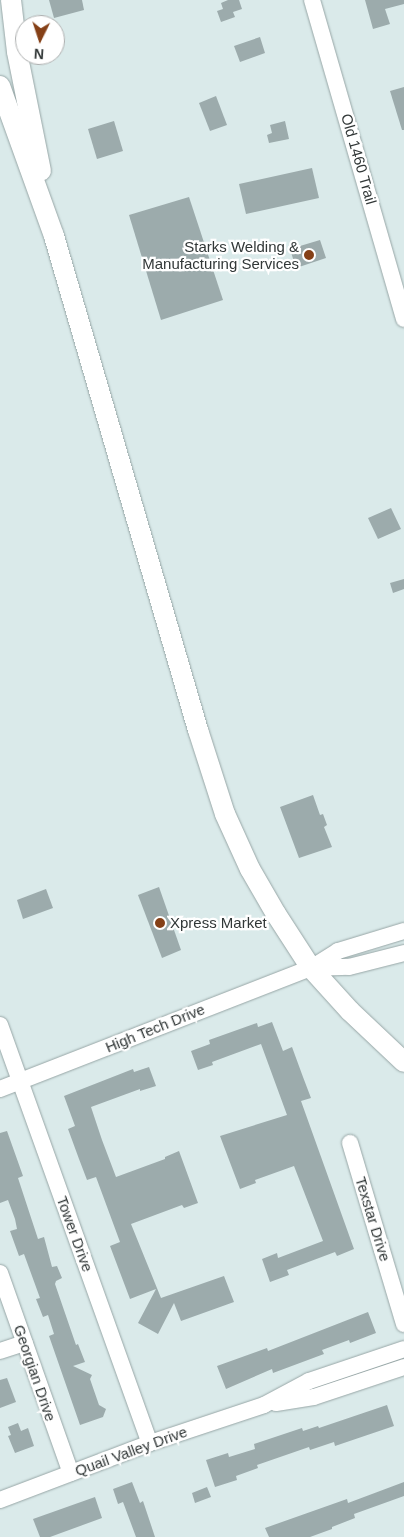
<!DOCTYPE html>
<style>
body{margin:0}
#map{position:relative;width:404px;height:1537px;overflow:hidden;background:#daeaea;font-family:Arial,sans-serif}
div>[style]{position:absolute}
.building>*{inset:0;background:#9cabac}
.roads{filter:drop-shadow(0 0 1px #97a6a6) drop-shadow(0 0 1px #97a6a6)}
.minor>*{height:16px;margin:-8px;padding:0 8px;transform-origin:8px;border-radius:8px;background:#fff}
.major>*{height:20px;margin:-10px;padding:0 10px;transform-origin:10px;border-radius:10px;background:#fff}
.dots>*{width:14px;height:14px;translate:-50% -50%;box-sizing:border-box;border:2px solid #fff;border-radius:50%}
span{translate:-50% -50%;white-space:nowrap;text-align:center;line-height:1.15;-webkit-text-stroke:4.5px #fff;paint-order:stroke}
.street-label{font-size:15px;color:#313737}
.poi-label{font-size:15px;color:#313737}
.right{translate:-100% -50%;text-align:right}
.left{translate:0 -50%;text-align:left}
.north{position:absolute;left:15px;top:15px;width:50px;height:50px;box-sizing:border-box;background:#fff;border:1px solid #adafaf;border-radius:50%;rotate:184deg;font-size:14px;font-weight:700;line-height:20px;text-align:center;color:#313737}
.north::after{content:'';display:block;margin:auto;width:18px;height:22px;background:#854017;clip-path:polygon(50% 0,100% 100%,50% 72%,0 100%)}
</style>
<div id="map">
<div class="building">
<div style="clip-path:polygon(49px 0,82px 0,84px 10px,54px 18px)"></div>
<div style="clip-path:polygon(228px 0,239px 0,242px 9px,233px 12px,235px 17px,221px 22px,217px 11px,223px 9px,221px 3px)"></div>
<div style="clip-path:polygon(365px 0,404px 0,404px 4px,385px 9px,390px 24px,373px 29px)"></div>
<div style="clip-path:polygon(260px 37px,265px 53px,240px 62px,234px 46px)"></div>
<div style="clip-path:polygon(404px 87px,404px 130px,402px 130px,390px 91px)"></div>
<div style="clip-path:polygon(216px 96px,227px 125px,210px 131px,199px 103px)"></div>
<div style="clip-path:polygon(114px 121px,123px 151px,97px 159px,88px 129px)"></div>
<div style="clip-path:polygon(285px 121px,289px 139px,269px 143px,267px 135px,272px 133px,270px 125px)"></div>
<div style="clip-path:polygon(312px 168px,319px 198px,246px 214px,239px 184px)"></div>
<div style="clip-path:polygon(189px 197px,223px 300px,161px 320px,129px 215px)"></div>
<div style="clip-path:polygon(320px 240px,326px 258px,296px 268px,290px 249px)"></div>
<div style="clip-path:polygon(391px 508px,401px 529px,378px 539px,368px 518px)"></div>
<div style="clip-path:polygon(404px 579px,404px 589px,393px 593px,390px 583px)"></div>
<div style="clip-path:polygon(313px 795px,320px 815px,323px 814px,327px 825px,324px 827px,332px 847px,299px 858px,280px 807px)"></div>
<div style="clip-path:polygon(159px 887px,181px 950px,162px 958px,138px 895px)"></div>
<div style="clip-path:polygon(46px 889px,53px 908px,23px 919px,17px 900px)"></div>
<div style="clip-path:polygon(272px 1022px,283px 1051px,292px 1047px,303px 1077px,311px 1098px,301px 1101px,354px 1249px,337px 1256px,335px 1252px,287px 1270px,289px 1275px,270px 1282px,262px 1259px,277px 1253px,278px 1258px,323px 1241px,294px 1166px,255px 1180px,256px 1183px,240px 1189px,220px 1136px,287px 1115px,261px 1044px,212px 1062px,213px 1065px,198px 1070px,191px 1051px,210px 1044px,209px 1040px,257px 1023px,258px 1027px)"></div>
<div style="clip-path:polygon(149px 1067px,156px 1086px,140px 1091px,140px 1089px,91px 1107px,102px 1140px,116px 1177px,165px 1159px,165px 1157px,179px 1151px,198px 1203px,184px 1208px,182px 1205px,131px 1224px,161px 1298px,224px 1276px,234px 1302px,181px 1321px,174px 1303px,158px 1334px,138px 1323px,156px 1289px,130px 1299px,110px 1246px,120px 1242px,96px 1177px,87px 1180px,79px 1159px,68px 1129px,75px 1126px,64px 1096px,133px 1069px,134px 1072px)"></div>
<div style="clip-path:polygon(7px 1131px,23px 1176px,18px 1178px,38px 1239px,44px 1237px,52px 1267px,57px 1266px,62px 1278px,56px 1281px,55px 1284px,76px 1345px,78px 1344px,85px 1362px,73px 1366px,92px 1375px,90px 1379px,99px 1405px,106px 1409px,103px 1417px,80px 1425px,49px 1336px,54px 1334px,48px 1315px,43px 1317px,36px 1299px,40px 1298px,24px 1254px,19px 1256px,10px 1231px,17px 1229px,15px 1219px,8px 1200px,0 1203px,0 1133px)"></div>
<div style="clip-path:polygon(368px 1312px,376px 1333px,350px 1343px,349px 1340px,322px 1350px,324px 1354px,273px 1373px,272px 1369px,226px 1389px,217px 1366px,267px 1348px,268px 1351px)"></div>
<div style="clip-path:polygon(7px 1378px,16px 1402px,0 1408px,0 1380px)"></div>
<div style="clip-path:polygon(387px 1405px,394px 1426px,335px 1446px,334px 1442px,310px 1450px,309px 1447px,257px 1465px,258px 1468px,236px 1476px,237px 1480px,215px 1487px,206px 1460px,228px 1453px,229px 1457px,255px 1449px,254px 1444px,302px 1428px,303px 1431px,318px 1426px,319px 1428px)"></div>
<div style="clip-path:polygon(18px 1423px,21px 1431px,28px 1428px,34px 1446px,15px 1453px,8px 1436px,11px 1435px,8px 1427px)"></div>
<div style="clip-path:polygon(132px 1482px,140px 1503px,143px 1501px,155px 1537px,136px 1537px,123px 1502px,118px 1504px,113px 1489px)"></div>
<div style="clip-path:polygon(404px 1482px,404px 1496px,354px 1514px,355px 1518px,332px 1527px,332px 1529px,310px 1537px,269px 1537px,265px 1528px,347px 1499px,348px 1503px)"></div>
<div style="clip-path:polygon(207px 1487px,211px 1497px,195px 1503px,192px 1493px)"></div>
<div style="clip-path:polygon(95px 1497px,102px 1518px,50px 1537px,40px 1537px,33px 1519px)"></div>
</div>
<div class="roads">
<div class="minor">
<div style="left:312px;top:0;width:332px;rotate:73.9deg"></div>
<div style="left:311px;top:968px;width:38px;rotate:-2deg"></div>
<div style="left:349px;top:967px;width:57px;rotate:-14.3deg"></div>
<div style="left:0;top:1025px;width:444px;rotate:70.3deg"></div>
<div style="left:0;top:1089px;width:334px;rotate:-21.3deg"></div>
<div style="left:311px;top:968px;width:32px;rotate:-32deg"></div>
<div style="left:338px;top:951px;width:69px;rotate:-16.9deg"></div>
<div style="left:350px;top:1143px;width:189px;rotate:73.4deg"></div>
<div style="left:0;top:1273px;width:212px;rotate:70.5deg"></div>
<div style="left:0;top:1351px;width:26px;rotate:-18deg"></div>
<div style="left:276px;top:1403px;width:38px;rotate:-9deg"></div>
<div style="left:314px;top:1397px;width:95px;rotate:-18.4deg"></div>
<div style="left:0;top:1500px;width:160px;rotate:-20.8deg"></div>
<div style="left:150px;top:1443px;width:120px;rotate:-18.4deg"></div>
<div style="left:264px;top:1405px;width:51px;rotate:-28.1deg"></div>
<div style="left:309px;top:1381px;width:100px;rotate:-18.6deg"></div>
</div>
<div class="major">
<div style="left:11px;top:0;width:52px;rotate:83.4deg"></div>
<div style="left:17px;top:52px;width:121px;rotate:78.6deg"></div>
<div style="left:0;top:86px;width:159px;rotate:70.2deg"></div>
<div style="left:54px;top:236px;width:515px;rotate:73.75deg"></div>
<div style="left:198px;top:730px;width:88px;rotate:72.2deg"></div>
<div style="left:225px;top:814px;width:60px;rotate:65.6deg"></div>
<div style="left:250px;top:869px;width:52px;rotate:60deg"></div>
<div style="left:276px;top:914px;width:64px;rotate:57.1deg"></div>
<div style="left:311px;top:968px;width:58px;rotate:47.8deg"></div>
<div style="left:350px;top:1011px;width:74px;rotate:43.4deg"></div>
</div>
</div>
<div class="dots">
<div style="left:309px;top:255px;background:#854017"></div>
<div style="left:160px;top:923px;background:#854017"></div>
</div>
<div class="street-label">
<span style="left:359px;top:159px;rotate:74deg">Old 1460 Trail</span>
<span style="left:155px;top:1028px;rotate:-22deg">High Tech Drive</span>
<span style="left:373px;top:1219px;rotate:73deg">Texstar Drive</span>
<span style="left:75px;top:1234px;rotate:70deg">Tower Drive</span>
<span style="left:35px;top:1373px;rotate:71deg">Georgian Drive</span>
<span style="left:131px;top:1451px;rotate:-20deg">Quail Valley Drive</span>
</div>
<div class="poi-label">
<span class="right" style="left:299px;top:255px">Starks Welding &amp;<br>Manufacturing Services</span>
<span class="left" style="left:170px;top:923px">Xpress Market</span>
</div>
<div class="north">N</div>
</div>
